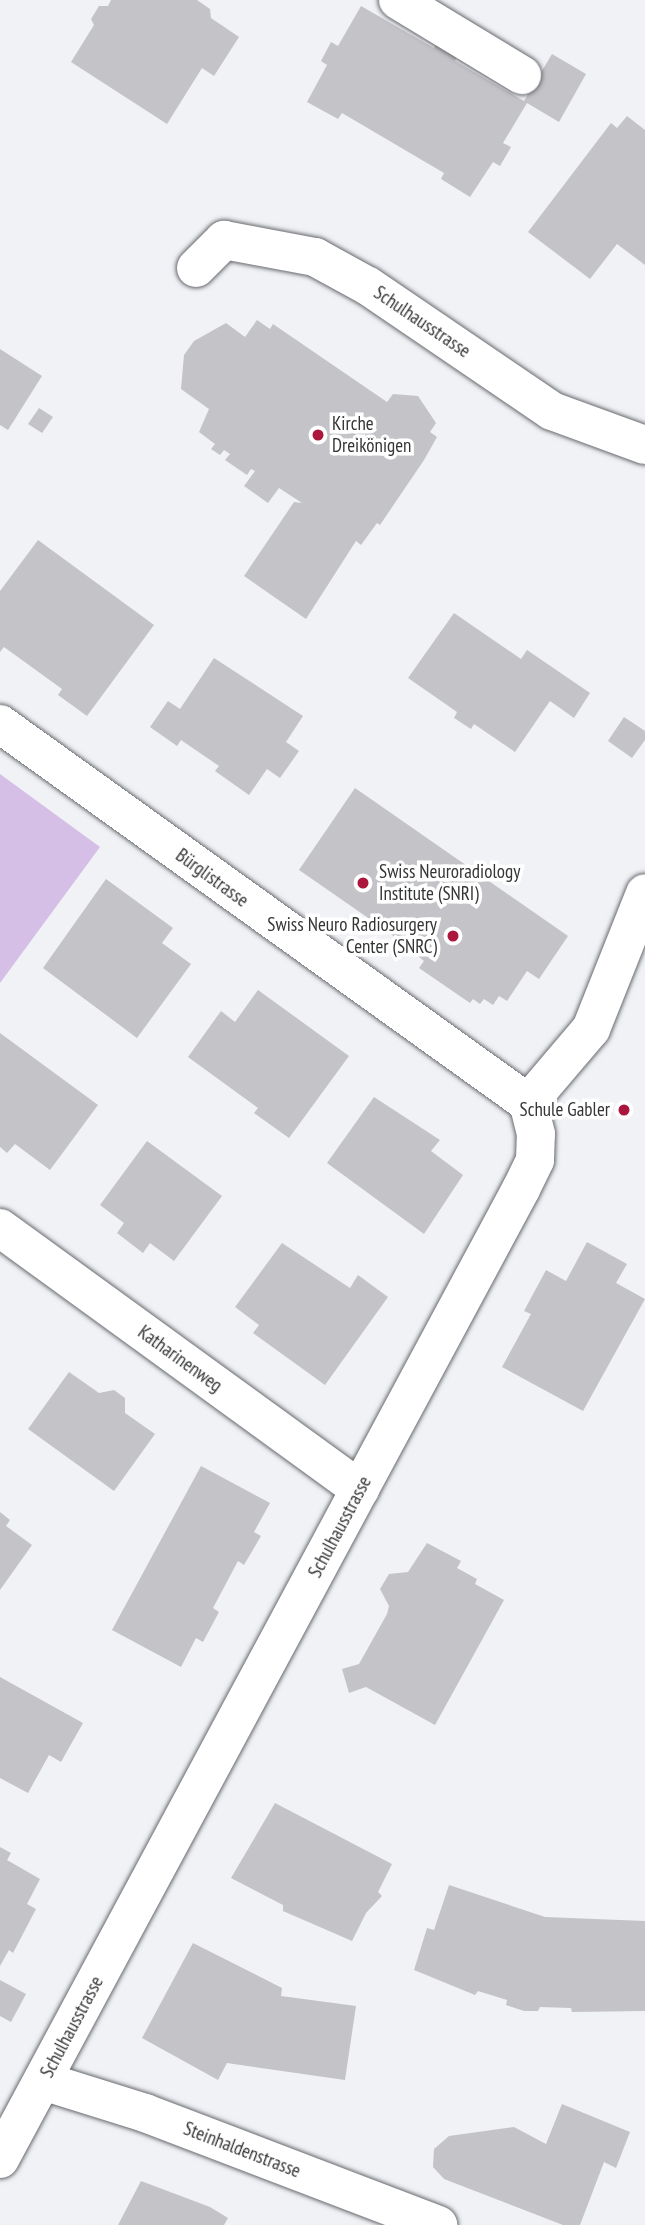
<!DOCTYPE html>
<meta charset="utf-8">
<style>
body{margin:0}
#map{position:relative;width:645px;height:2225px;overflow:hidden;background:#f0f2f6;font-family:"PT Sans Narrow",sans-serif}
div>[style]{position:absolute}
.green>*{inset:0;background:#d6bfe7}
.building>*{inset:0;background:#c4c3c8}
.roads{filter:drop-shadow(0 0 2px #686a6e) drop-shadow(0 0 2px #686a6e)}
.minor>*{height:38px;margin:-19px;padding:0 19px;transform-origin:19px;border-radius:19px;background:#fff}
.dots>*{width:19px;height:19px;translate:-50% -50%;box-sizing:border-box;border:4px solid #fff;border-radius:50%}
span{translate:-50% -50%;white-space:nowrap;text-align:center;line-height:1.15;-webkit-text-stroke:7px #fff;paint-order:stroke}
.street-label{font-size:19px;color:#333435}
.poi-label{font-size:19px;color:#333435}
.left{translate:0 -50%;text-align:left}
.right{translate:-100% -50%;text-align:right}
</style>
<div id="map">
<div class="green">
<div style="clip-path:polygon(0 774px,100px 847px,0 983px)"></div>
</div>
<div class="building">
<div style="clip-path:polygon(111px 0,197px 0,210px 9px,211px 18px,239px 37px,214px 76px,202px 68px,167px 124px,71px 62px,94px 25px,91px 19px,99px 6px,108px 6px)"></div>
<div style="clip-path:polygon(361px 6px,434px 48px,436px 43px,457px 56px,455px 61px,524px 101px,552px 54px,586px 74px,559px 122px,527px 103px,503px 143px,511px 147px,500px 166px,493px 162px,470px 197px,441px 179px,444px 173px,342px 113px,338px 119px,307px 102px,327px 65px,321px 61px,331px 42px,338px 46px)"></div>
<div style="clip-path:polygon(627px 116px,645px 130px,645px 265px,617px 244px,590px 279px,528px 232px,611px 123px,617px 128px)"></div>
<div style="clip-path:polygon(257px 320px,270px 329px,273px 324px,387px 402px,393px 394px,418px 396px,436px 423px,430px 432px,437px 437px,424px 460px,380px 525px,377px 523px,361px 545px,356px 541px,306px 619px,244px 576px,294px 502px,302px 503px,279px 488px,268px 503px,244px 486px,255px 471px,251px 469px,247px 475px,225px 460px,230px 454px,224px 450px,220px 455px,211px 449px,215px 444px,199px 432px,209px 409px,181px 389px,184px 355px,194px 341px,226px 323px,245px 337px)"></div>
<div style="clip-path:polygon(0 349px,42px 376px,8px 430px,0 425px)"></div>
<div style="clip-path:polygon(39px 408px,53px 417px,42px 433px,28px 424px)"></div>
<div style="clip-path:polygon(38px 540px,154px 625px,87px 716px,58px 695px,62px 689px,4px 647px,0 652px,0 591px)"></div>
<div style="clip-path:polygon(454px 613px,521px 659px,527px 650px,590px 693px,574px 718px,550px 701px,515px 752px,474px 724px,471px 729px,454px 718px,457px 712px,408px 678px)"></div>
<div style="clip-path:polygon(214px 658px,303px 716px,286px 742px,299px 751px,280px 778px,267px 769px,249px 795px,215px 771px,219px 766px,181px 740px,177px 746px,150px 727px,168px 701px,180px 709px)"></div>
<div style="clip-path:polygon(624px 717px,645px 731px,645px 740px,632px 758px,608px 741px)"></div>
<div style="clip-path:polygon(355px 788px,568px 936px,539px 979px,527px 971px,507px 1001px,499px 996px,493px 1005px,484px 999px,480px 1004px,473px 999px,470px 1003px,419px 968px,424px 961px,387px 931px,299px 870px)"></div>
<div style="clip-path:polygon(106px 879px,173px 928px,162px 943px,191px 964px,137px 1038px,43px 968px)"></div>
<div style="clip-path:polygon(258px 990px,349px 1056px,289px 1138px,254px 1113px,258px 1108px,188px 1057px,221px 1011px,235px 1022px)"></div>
<div style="clip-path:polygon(0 1033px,98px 1105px,50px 1170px,15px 1144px,7px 1153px,0 1147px)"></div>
<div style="clip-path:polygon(374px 1097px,440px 1140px,431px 1151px,463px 1175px,424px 1234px,327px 1163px)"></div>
<div style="clip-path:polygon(147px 1141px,222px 1196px,174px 1261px,150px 1243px,143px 1253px,117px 1233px,124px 1223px,100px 1205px)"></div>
<div style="clip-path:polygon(587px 1242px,627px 1264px,616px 1283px,645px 1299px,583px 1411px,502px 1367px,531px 1314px,524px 1311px,546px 1270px,566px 1281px)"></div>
<div style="clip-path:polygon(282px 1243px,350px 1288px,358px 1275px,388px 1297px,325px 1385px,253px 1333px,259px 1325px,235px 1307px)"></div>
<div style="clip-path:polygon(69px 1372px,99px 1393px,114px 1390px,125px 1398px,125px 1413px,155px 1434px,114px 1491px,28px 1429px)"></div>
<div style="clip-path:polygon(201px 1466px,270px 1503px,254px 1532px,261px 1536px,244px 1565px,238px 1561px,213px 1608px,219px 1612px,203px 1642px,196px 1638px,181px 1667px,112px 1630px)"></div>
<div style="clip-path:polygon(0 1512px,10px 1520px,6px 1526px,32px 1545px,0 1590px)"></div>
<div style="clip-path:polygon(427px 1543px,461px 1561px,457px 1568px,477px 1579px,475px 1584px,504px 1600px,435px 1725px,366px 1687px,349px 1693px,342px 1669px,359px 1664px,387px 1614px,389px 1606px,380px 1589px,389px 1574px,408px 1572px)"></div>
<div style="clip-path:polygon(0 1677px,83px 1723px,61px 1762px,49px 1755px,28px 1793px,0 1778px)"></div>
<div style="clip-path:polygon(275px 1803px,392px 1864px,378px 1892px,382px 1896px,366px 1913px,352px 1941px,283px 1911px,283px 1905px,231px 1878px)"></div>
<div style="clip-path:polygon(0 1847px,11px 1853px,7px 1860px,40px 1879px,27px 1904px,36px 1909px,13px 1953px,9px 1950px,0 1966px)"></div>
<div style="clip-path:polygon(449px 1885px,545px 1917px,645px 1921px,645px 2011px,572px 2012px,571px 2008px,540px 2007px,538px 2011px,524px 2011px,506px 2005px,507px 2000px,478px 1991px,475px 1995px,414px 1970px,427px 1928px,434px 1930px)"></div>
<div style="clip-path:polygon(193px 1943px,282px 1988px,281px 1996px,356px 2006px,345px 2080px,227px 2063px,218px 2080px,142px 2038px)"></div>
<div style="clip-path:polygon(0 1980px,26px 1994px,11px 2022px,0 2016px)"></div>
<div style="clip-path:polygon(562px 2104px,630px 2132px,616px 2168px,604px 2162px,580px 2225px,563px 2225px,444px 2179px,433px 2167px,434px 2149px,449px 2136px,514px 2127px,546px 2144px)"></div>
<div style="clip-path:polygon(141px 2181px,210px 2207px,228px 2218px,224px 2225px,118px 2225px)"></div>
</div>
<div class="roads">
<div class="minor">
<div style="left:398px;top:0;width:145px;rotate:31.2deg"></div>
<div style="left:196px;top:268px;width:40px;rotate:-45deg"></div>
<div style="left:224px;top:240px;width:93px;rotate:10.6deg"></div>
<div style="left:315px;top:257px;width:60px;rotate:28.7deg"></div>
<div style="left:368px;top:286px;width:222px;rotate:34.2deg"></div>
<div style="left:552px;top:411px;width:99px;rotate:20.1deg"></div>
<div style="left:0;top:724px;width:650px;rotate:35.67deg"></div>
<div style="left:528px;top:1103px;width:97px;rotate:-49.6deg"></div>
<div style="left:591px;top:1029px;width:146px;rotate:-68.3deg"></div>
<div style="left:0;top:1228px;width:445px;rotate:36deg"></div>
<div style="left:43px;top:2081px;width:107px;rotate:17.4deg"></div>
<div style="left:145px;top:2113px;width:314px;rotate:20.9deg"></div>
<div style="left:0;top:2159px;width:1101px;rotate:-61.76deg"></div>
<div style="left:521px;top:1189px;width:32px;rotate:-64deg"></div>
<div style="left:535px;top:1160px;width:26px;rotate:-88deg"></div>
<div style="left:536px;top:1134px;width:32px;rotate:-104deg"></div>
</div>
</div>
<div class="dots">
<div style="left:318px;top:435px;background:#ab163d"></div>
<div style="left:363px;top:883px;background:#ab163d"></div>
<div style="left:453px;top:936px;background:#ab163d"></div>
<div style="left:624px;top:1110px;background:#ab163d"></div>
</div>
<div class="street-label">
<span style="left:422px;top:322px;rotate:34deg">Schulhausstrasse</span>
<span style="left:212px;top:878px;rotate:36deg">Bürglistrasse</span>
<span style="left:180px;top:1359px;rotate:36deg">Katharinenweg</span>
<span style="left:340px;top:1527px;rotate:-62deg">Schulhausstrasse</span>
<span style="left:72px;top:2027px;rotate:-62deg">Schulhausstrasse</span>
<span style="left:242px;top:2150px;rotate:21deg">Steinhaldenstrasse</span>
</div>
<div class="poi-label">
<span class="left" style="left:332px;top:435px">Kirche<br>Dreikönigen</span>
<span class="left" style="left:379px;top:883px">Swiss Neuroradiology<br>Institute (SNRI)</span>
<span class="right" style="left:437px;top:936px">Swiss Neuro Radiosurgery<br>Center (SNRC)</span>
<span class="right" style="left:610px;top:1110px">Schule Gabler</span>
</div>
</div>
